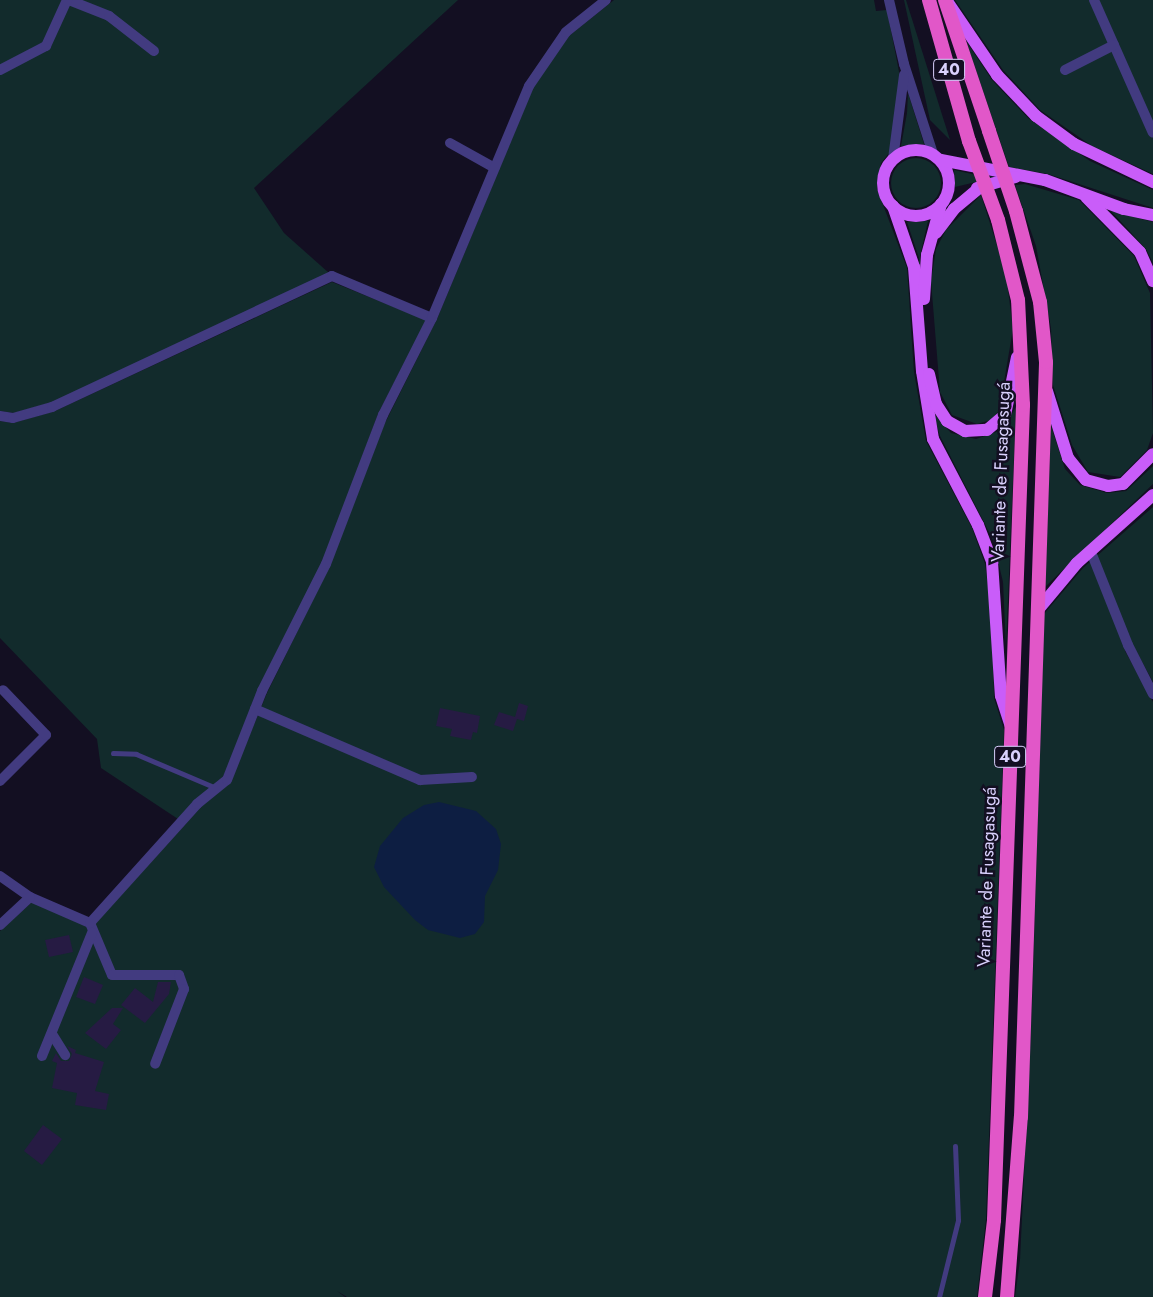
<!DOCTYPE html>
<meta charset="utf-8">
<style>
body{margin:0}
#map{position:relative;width:1153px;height:1297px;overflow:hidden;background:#130f22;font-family:Jost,sans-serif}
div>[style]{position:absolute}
.green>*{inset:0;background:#122b2c}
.round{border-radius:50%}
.water>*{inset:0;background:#0d1e42}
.building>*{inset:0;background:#261b43}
.service>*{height:5px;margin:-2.5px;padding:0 2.5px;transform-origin:2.5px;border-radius:2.5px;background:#423b80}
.minor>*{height:10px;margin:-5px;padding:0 5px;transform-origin:5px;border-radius:5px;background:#423b80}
.primary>*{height:12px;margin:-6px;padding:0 6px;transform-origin:6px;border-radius:6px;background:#c95df9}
.primary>.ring{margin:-6px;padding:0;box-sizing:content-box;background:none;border:12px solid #c95df9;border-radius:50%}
.trunk>*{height:14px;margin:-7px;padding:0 7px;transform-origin:7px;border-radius:7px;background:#e157c8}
.trunk-bridge>*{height:14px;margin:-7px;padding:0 7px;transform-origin:7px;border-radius:7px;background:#e157c8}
span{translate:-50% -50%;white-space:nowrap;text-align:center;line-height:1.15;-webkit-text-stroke:5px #130f22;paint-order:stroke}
.shield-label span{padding:1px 4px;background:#130f22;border:1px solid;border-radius:4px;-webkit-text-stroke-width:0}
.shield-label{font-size:16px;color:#d9d1fd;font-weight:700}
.street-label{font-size:18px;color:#d9d1fd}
</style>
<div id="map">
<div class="green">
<div style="clip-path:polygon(0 0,458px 0,254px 188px,284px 233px,329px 273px,53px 402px,14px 413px,0 411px)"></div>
<div style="clip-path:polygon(614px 0,874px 0,876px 11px,887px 10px,900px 77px,890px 152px,881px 163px,877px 189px,907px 268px,914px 372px,926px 441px,972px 528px,985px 564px,992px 617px,994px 698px,1004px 730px,986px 1219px,977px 1297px,347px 1297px,337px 1291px,345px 1297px,0 1297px,0 931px,31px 903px,32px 894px,96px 923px,201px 807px,230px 783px,267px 693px,331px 563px,384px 425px,437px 319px,533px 88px,569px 36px)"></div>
<div style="clip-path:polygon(904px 0,906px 0,950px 140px,930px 120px)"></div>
<div style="clip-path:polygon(955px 0,1153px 0,1153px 174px,1092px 146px,1040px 110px,1003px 70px)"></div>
<div style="clip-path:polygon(966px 41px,992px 80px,1028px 118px,1090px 161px,1153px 190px,1153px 208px,1048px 174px,1009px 167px)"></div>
<div style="clip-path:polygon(908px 93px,924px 144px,901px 146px,907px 113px)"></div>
<div class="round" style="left:891px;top:158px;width:50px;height:50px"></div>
<div style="clip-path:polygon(954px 170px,981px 176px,997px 177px,955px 187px)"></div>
<div style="clip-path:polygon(1025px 184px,1079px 200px,1134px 256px,1150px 293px,1153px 433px,1147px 450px,1120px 477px,1088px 472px,1072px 445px,1053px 385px,1051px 328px,1036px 246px,1015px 185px)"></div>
<div style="clip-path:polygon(981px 195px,1006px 274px,1013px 329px,999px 411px,991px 420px,977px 424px,952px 415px,940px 392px,931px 281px,936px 249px,946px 230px)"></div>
<div style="clip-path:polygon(1111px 211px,1153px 222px,1153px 263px,1146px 249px)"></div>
<div style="clip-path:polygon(928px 221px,920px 256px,920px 297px,925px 372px,933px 413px,951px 433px,976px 439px,1002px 430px,1016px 407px,1006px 647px,1003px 582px,993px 540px,940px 436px,933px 413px,927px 388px,925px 374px,922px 331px,920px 297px,919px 258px,907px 222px)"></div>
<div style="clip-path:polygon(332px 282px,426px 320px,378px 414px,323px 562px,223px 777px,178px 819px,101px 768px,97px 739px,0 638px,0 421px,13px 423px,55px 411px)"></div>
<div style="clip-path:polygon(1051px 426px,1065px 469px,1080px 485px,1107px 493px,1126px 491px,1153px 466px,1153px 484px,1045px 587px)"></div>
<div style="clip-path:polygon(1153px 507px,1153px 682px,1134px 647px,1125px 651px,1153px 702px,1153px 1297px,1015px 1297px,1020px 1260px,1032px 1006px,1044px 614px,1083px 568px)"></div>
</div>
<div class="water">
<div style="clip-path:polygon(439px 802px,476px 811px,496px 829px,501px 844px,498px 870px,485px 896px,484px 922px,475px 934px,460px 938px,428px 930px,415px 920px,384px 887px,374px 867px,380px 846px,403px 818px,424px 805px)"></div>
</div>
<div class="building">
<div style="clip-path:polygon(519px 703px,528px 706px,524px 721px,517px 719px,513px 731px,494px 725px,499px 712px,515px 717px)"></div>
<div style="clip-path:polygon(440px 708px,480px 716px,477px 733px,473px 732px,471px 740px,450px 736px,452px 729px,436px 726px)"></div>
<div style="clip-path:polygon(69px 935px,73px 952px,49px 957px,45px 940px)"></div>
<div style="clip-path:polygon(84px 977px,103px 985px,95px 1004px,76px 997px)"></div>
<div style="clip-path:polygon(158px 982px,171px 982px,169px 994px,145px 1023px,121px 1005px,135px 988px,153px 1002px)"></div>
<div style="clip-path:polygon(112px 1008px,123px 1008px,113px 1024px,121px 1030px,106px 1049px,85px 1033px)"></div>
<div style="clip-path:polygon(67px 1046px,76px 1050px,75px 1053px,104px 1062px,95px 1091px,109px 1094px,106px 1110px,75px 1105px,77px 1093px,52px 1088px,57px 1063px,52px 1061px,56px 1053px,61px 1061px,69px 1061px,72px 1054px)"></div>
<div style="clip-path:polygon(43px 1125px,62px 1139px,42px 1165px,24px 1151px)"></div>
</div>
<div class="service">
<div style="left:113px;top:753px;width:23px;rotate:2deg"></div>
<div style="left:136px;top:754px;width:87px;rotate:23deg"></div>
<div style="left:939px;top:1297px;width:79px;rotate:-76.1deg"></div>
<div style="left:958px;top:1220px;width:74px;rotate:-92.3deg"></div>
</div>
<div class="minor">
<div style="left:69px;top:0;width:43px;rotate:21.8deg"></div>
<div style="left:109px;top:16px;width:57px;rotate:37.9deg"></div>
<div style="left:889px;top:0;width:66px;rotate:76.8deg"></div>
<div style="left:904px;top:64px;width:95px;rotate:72.1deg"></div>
<div style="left:1094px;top:0;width:145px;rotate:66.1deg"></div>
<div style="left:0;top:70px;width:52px;rotate:-27.6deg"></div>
<div style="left:46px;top:46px;width:51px;rotate:-65.5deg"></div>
<div style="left:1065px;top:70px;width:55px;rotate:-27deg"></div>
<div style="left:450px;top:143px;width:51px;rotate:29.1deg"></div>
<div style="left:893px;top:159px;width:85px;rotate:-82.5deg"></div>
<div style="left:0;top:416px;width:13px;rotate:9deg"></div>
<div style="left:13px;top:418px;width:41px;rotate:-15.8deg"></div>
<div style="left:52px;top:407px;width:309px;rotate:-25.1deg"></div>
<div style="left:332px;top:276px;width:108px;rotate:22.8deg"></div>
<div style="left:1091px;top:552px;width:100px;rotate:68.3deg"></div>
<div style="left:1128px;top:645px;width:55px;rotate:63deg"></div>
<div style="left:255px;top:709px;width:180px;rotate:23.3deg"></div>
<div style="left:420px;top:780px;width:52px;rotate:-3.3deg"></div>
<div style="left:0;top:781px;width:65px;rotate:-45deg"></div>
<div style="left:46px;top:735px;width:62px;rotate:-133.7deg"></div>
<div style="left:0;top:876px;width:37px;rotate:35deg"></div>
<div style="left:30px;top:897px;width:65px;rotate:23.4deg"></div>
<div style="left:90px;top:923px;width:56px;rotate:67.1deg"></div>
<div style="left:112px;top:975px;width:67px"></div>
<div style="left:179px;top:975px;width:15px;rotate:70deg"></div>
<div style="left:184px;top:989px;width:80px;rotate:111.1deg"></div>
<div style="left:90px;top:923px;width:160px;rotate:-48deg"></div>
<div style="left:197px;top:804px;width:38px;rotate:-39deg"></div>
<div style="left:227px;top:780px;width:96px;rotate:-68.5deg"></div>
<div style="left:262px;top:691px;width:142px;rotate:-63.3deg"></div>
<div style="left:326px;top:564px;width:160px;rotate:-69.1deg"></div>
<div style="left:383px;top:415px;width:109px;rotate:-63.2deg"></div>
<div style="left:432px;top:318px;width:251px;rotate:-67.3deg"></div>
<div style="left:529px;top:86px;width:65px;rotate:-55.6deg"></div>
<div style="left:566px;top:32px;width:51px;rotate:-38.7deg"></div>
<div style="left:0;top:925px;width:41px;rotate:-43deg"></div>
<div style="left:52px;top:1034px;width:25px;rotate:58deg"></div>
<div style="left:42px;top:1056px;width:133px;rotate:-67.9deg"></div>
</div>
<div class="primary">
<div style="left:949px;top:4px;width:86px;rotate:55.9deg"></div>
<div style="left:997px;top:75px;width:57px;rotate:46.4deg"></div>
<div style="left:1036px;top:116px;width:47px;rotate:36.4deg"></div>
<div style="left:1074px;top:144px;width:88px;rotate:25.7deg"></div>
<div class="ring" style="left:883px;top:150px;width:54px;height:54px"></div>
<div style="left:941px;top:160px;width:106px;rotate:10.9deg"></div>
<div style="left:1045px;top:180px;width:84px;rotate:20.2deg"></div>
<div style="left:1124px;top:209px;width:30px;rotate:12deg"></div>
<div style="left:977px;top:188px;width:40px;rotate:-16deg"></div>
<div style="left:1086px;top:197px;width:77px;rotate:45.5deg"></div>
<div style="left:1140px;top:252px;width:32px;rotate:66deg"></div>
<div style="left:893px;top:206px;width:65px;rotate:71deg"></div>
<div style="left:914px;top:267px;width:104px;rotate:85.6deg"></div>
<div style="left:922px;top:371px;width:69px;rotate:80.8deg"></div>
<div style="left:933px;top:439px;width:97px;rotate:62.4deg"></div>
<div style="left:978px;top:525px;width:40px;rotate:69deg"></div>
<div style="left:992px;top:562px;width:134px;rotate:86.2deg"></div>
<div style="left:1001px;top:696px;width:33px;rotate:72deg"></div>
<div style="left:936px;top:233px;width:30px;rotate:-53deg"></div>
<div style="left:954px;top:209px;width:33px;rotate:-40deg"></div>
<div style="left:924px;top:299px;width:44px;rotate:-86.1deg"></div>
<div style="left:927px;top:255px;width:53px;rotate:-74.6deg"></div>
<div style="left:929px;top:374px;width:31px;rotate:77deg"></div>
<div style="left:936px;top:404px;width:20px;rotate:57deg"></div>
<div style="left:947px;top:421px;width:21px;rotate:29deg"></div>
<div style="left:965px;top:431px;width:22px;rotate:-3deg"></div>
<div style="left:987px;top:430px;width:23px;rotate:-40deg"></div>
<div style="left:1005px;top:415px;width:59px;rotate:-78.3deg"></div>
<div style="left:1047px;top:391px;width:70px;rotate:72.6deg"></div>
<div style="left:1068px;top:458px;width:28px;rotate:51deg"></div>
<div style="left:1086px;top:480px;width:23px;rotate:15deg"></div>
<div style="left:1108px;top:486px;width:15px;rotate:-8deg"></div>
<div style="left:1123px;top:484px;width:42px;rotate:-45deg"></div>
<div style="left:1037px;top:611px;width:62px;rotate:-50.2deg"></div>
<div style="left:1077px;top:563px;width:102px;rotate:-41.8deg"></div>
</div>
<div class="trunk">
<div style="left:929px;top:0;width:147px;rotate:74.2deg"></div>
<div style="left:945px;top:0;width:138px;rotate:71.4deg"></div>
<div style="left:985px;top:1297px;width:78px;rotate:-83.3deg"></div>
<div style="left:994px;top:1220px;width:816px;rotate:-87.96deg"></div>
<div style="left:1023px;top:405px;width:105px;rotate:-92.7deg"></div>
<div style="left:1018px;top:300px;width:82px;rotate:-104deg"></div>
<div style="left:1007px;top:1297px;width:181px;rotate:-85.6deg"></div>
<div style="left:1021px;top:1117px;width:755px;rotate:-88.1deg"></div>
<div style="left:1046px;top:362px;width:60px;rotate:-95.7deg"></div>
<div style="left:1040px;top:302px;width:94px;rotate:-104.8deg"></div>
</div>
<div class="trunk-bridge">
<div style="left:989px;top:131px;width:84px;rotate:71.4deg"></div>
<div style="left:969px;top:141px;width:84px;rotate:69.8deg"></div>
</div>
<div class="shield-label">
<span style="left:949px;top:70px">40</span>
<span style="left:1010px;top:757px">40</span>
</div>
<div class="street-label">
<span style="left:1001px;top:472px;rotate:-88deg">Variante de Fusagasugá</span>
<span style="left:987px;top:877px;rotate:-88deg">Variante de Fusagasugá</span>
</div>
</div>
